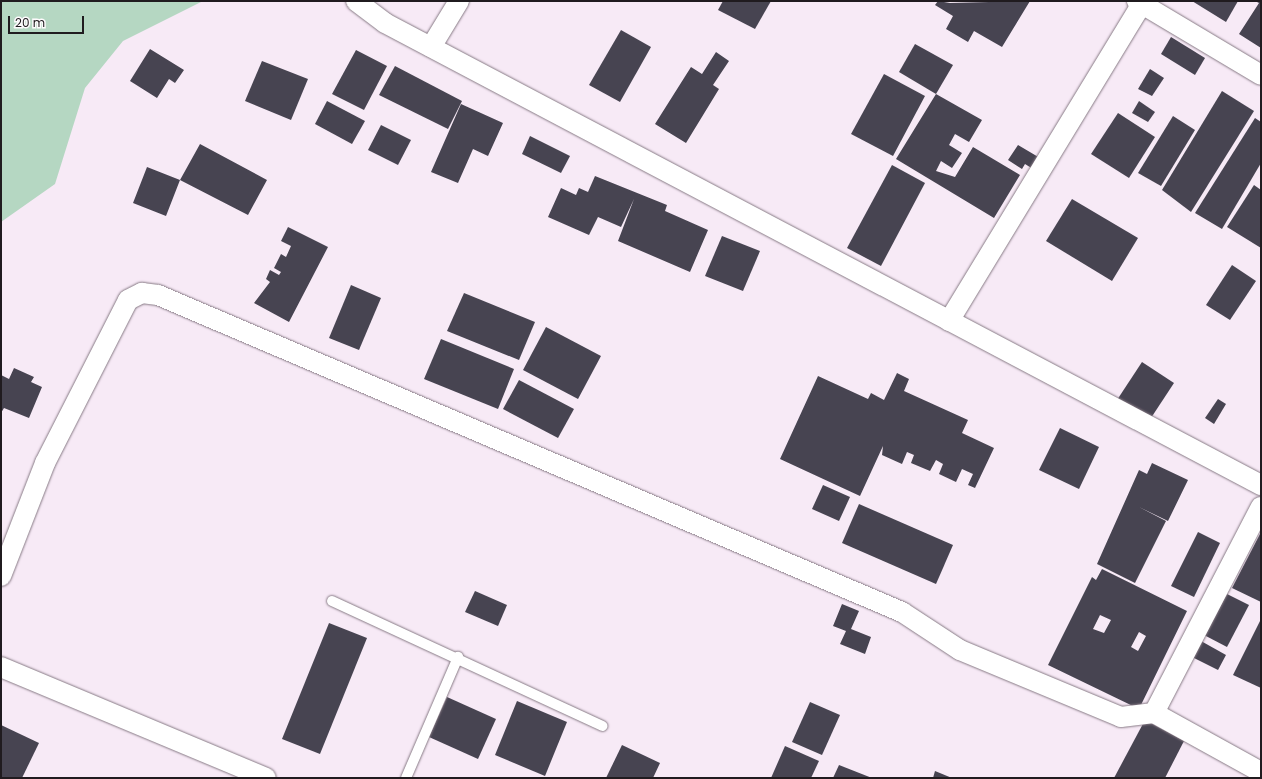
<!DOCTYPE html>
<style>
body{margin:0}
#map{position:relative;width:1262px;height:779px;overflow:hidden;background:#f7eaf6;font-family:Poppins,sans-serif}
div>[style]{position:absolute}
.green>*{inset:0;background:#b5d7c2}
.building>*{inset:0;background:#474451}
.roads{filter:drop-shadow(0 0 1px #877a85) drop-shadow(0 0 1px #877a85)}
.lane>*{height:10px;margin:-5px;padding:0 5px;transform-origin:5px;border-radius:5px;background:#fff}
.street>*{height:20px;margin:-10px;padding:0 10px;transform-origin:10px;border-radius:10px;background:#fff}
span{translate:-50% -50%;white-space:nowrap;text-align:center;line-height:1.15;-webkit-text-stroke:4px #fefbfd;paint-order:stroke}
.frame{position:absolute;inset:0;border:2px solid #201b1f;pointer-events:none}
.scale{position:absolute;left:8px;top:16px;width:76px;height:18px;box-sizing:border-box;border:2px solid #201b1f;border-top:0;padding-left:5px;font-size:12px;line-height:14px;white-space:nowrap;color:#201b1f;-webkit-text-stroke:3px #fefbfd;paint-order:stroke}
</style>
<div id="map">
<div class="green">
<div style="clip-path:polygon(1px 1px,203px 1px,123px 41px,85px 88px,55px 184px,1px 222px)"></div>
</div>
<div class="building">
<div style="clip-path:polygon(723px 1px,771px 1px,755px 29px,718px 10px)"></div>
<div style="clip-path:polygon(938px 1px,950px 3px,1030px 1px,1002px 47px,974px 31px,968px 42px,946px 29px,953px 16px,935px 5px)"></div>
<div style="clip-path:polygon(1192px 1px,1238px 1px,1226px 22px)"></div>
<div style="clip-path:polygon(1255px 1px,1261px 1px,1261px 48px,1239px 34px,1259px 3px)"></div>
<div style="clip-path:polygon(621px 30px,651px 47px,620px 102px,589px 85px)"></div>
<div style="clip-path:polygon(1171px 37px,1205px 58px,1195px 75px,1161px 54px)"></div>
<div style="clip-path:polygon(915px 44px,953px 65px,936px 94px,899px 72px)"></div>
<div style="clip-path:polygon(150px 49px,184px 70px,175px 83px,169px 79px,157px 98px,130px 81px)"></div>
<div style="clip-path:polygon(356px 50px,387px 66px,364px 110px,332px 94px)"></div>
<div style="clip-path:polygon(716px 52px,729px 61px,713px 85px,719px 89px,686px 143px,655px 124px,691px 67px,702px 74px)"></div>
<div style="clip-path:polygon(262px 61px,308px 79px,291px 120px,245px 101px)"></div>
<div style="clip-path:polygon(395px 66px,462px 101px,448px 129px,379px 95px)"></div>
<div style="clip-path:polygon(1150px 69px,1164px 78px,1152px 96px,1138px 89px)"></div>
<div style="clip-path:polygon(884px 74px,925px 96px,893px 156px,851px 134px)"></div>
<div style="clip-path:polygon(1222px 91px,1254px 111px,1191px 212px,1162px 190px)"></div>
<div style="clip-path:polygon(936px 94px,982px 120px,969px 142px,955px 134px,949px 145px,962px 153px,952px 168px,941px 161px,936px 171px,955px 177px,973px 147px,1020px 175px,994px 218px,896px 159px)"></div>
<div style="clip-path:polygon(327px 101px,365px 121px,352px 144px,315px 124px)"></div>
<div style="clip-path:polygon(1139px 101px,1155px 112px,1148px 122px,1132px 113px)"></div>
<div style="clip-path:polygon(461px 104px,503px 123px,488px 156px,473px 149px,458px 183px,431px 172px)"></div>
<div style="clip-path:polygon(1118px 113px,1155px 137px,1129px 178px,1091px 154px)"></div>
<div style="clip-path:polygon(1173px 116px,1195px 130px,1161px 186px,1138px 173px)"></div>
<div style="clip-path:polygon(1255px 118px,1261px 122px,1261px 163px,1222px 229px,1195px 213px)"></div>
<div style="clip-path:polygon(381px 125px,411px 140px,398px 165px,368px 150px)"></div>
<div style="clip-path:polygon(530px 136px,570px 156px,561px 173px,522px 154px)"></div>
<div style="clip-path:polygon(200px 144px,267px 180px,248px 215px,180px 180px,166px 216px,133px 203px,147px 167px,180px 180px)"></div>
<div style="clip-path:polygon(1018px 145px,1040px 158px,1033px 169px,1025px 164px,1022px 169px,1008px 160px)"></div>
<div style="clip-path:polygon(892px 165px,925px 183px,881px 266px,847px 248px)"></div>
<div style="clip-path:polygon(595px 176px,667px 205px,665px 211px,708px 230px,690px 272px,618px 241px,634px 199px,621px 227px,598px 217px,589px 235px,548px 217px,561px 188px,576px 195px,579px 188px,588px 192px)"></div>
<div style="clip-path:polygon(1254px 185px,1261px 190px,1261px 248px,1227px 227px)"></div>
<div style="clip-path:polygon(1072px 199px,1138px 238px,1112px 281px,1046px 241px)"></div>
<div style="clip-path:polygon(288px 227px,328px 247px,289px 322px,254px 303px,270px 282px,266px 279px,270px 270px,279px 275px,281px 272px,274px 268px,281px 254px,286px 257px,291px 246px,281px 241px)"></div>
<div style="clip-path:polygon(722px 236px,760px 251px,743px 291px,705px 276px)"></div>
<div style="clip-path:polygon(1232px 265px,1256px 281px,1230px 320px,1206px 305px)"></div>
<div style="clip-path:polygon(351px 285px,381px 298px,359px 350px,329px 338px)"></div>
<div style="clip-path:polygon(464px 293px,535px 322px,519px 360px,447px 331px)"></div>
<div style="clip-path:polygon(546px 327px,601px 356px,578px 399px,523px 370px)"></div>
<div style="clip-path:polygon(441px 339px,514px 369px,498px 409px,424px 379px)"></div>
<div style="clip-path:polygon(1142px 362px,1174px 383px,1149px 421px,1117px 400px)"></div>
<div style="clip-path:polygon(14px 368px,34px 377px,31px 382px,42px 387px,29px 418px,4px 408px,1px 413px,1px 375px,9px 379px)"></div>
<div style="clip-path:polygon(897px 373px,909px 379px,904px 391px,968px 420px,962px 433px,994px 448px,975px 488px,968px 485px,973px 474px,962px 469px,956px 482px,939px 474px,943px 464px,936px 460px,930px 471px,911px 463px,914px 455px,907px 452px,902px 464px,882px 455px,883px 446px,860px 496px,780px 459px,818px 376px,868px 399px,871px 393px,884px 400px)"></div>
<div style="clip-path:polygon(519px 380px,574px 409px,558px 438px,503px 409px)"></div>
<div style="clip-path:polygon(1218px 399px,1226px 404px,1214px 424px,1205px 418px)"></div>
<div style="clip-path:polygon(1060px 428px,1099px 447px,1079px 489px,1039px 470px)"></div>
<div style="clip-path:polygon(1152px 463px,1188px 480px,1168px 521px,1139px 507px,1166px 521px,1135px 583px,1097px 564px,1139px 470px,1147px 474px)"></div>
<div style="clip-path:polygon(823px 485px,850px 497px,839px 521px,812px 509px)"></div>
<div style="clip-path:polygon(859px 504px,953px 545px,936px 584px,842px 543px)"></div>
<div style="clip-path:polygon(1198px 532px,1220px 543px,1194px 597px,1171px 586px)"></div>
<div style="clip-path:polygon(1261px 532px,1261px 602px,1232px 588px)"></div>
<div style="clip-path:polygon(evenodd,1102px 569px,1187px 611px,1139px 709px,1048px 665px,1092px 577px,1096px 580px,1102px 569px,1100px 615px,1111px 620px,1104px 633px,1093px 629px,1100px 615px,1102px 569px,1139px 632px,1146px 636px,1138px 651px,1131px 647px,1139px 632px)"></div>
<div style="clip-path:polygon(475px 591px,507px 605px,498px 626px,465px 612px)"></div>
<div style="clip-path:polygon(1227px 594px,1249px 605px,1227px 647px,1204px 635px)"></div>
<div style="clip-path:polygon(842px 604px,859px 611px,851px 629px,871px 637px,865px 654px,840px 644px,846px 631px,833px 626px)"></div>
<div style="clip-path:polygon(1261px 619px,1261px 688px,1233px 675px)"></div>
<div style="clip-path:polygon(329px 623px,367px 638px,320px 754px,282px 739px)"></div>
<div style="clip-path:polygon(1201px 641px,1226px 655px,1218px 670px,1192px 657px)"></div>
<div style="clip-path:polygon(447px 697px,496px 719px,478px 759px,429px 737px)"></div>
<div style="clip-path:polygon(517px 701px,567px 722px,545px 776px,495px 755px)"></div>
<div style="clip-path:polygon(810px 702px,840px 715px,822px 755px,792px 742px)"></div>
<div style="clip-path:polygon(1145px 720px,1184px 741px,1165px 778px,1114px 778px)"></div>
<div style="clip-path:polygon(1px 725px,39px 743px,22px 778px,1px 778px)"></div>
<div style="clip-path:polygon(622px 745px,660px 763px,653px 778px,606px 778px)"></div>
<div style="clip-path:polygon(785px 746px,819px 761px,811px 778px,771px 778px)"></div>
<div style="clip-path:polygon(839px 765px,872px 778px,833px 778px)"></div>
<div style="clip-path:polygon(935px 771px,952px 778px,933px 778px)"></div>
</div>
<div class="roads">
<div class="lane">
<div style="left:332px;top:601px;width:298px;rotate:24.8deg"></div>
<div style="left:406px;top:778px;width:132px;rotate:-66.7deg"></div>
</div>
<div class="street">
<div style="left:356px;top:1px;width:36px;rotate:37deg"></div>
<div style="left:385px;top:23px;width:990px;rotate:27.81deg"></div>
<div style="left:1137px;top:1px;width:144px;rotate:30.8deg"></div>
<div style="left:431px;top:47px;width:54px;rotate:-58.7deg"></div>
<div style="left:949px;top:321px;width:371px;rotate:-58.7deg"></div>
<div style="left:1px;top:576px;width:121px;rotate:-68.7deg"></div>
<div style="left:45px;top:463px;width:183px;rotate:-63deg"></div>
<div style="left:128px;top:300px;width:16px;rotate:-27deg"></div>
<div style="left:142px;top:293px;width:16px;rotate:7deg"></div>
<div style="left:158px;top:295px;width:809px;rotate:23.08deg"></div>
<div style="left:902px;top:612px;width:69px;rotate:33.2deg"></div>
<div style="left:960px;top:650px;width:174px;rotate:22.6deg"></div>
<div style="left:1121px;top:717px;width:33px;rotate:-7deg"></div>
<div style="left:1154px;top:713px;width:122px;rotate:28.9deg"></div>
<div style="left:1px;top:667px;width:287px;rotate:22.7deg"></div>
<div style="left:1154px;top:713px;width:232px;rotate:-62.6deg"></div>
</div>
</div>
<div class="frame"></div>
<div class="scale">20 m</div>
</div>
